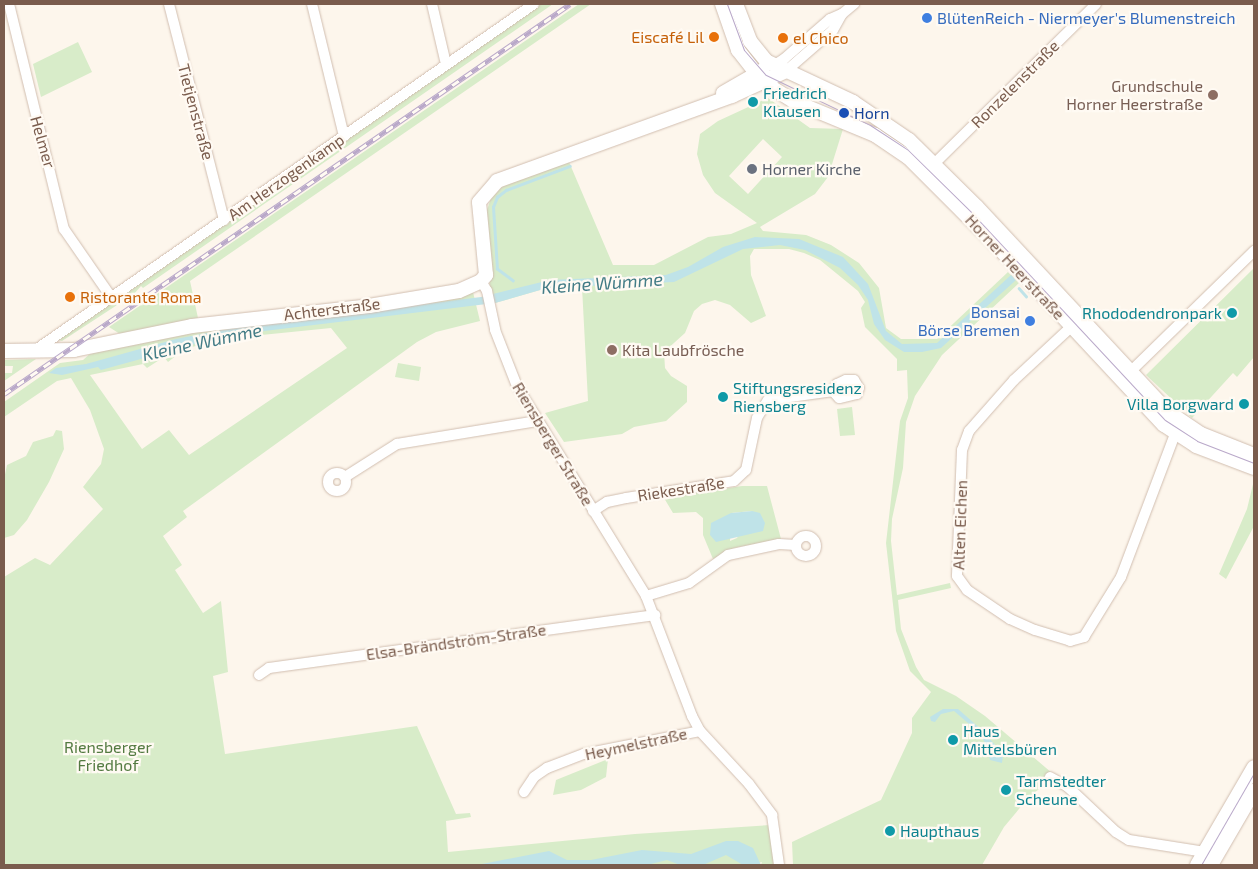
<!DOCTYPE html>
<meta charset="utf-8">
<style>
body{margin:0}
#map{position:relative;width:1258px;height:869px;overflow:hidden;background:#fdf6ec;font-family:"Exo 2",sans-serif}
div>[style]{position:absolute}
.green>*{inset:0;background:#d8ecc9}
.water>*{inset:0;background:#bfe3e8}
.stream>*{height:2.5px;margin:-1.25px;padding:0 1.25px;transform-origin:1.25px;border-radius:1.25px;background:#bfe3e8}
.roads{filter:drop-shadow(0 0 1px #d1beb0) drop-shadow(0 0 1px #d1beb0)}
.street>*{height:10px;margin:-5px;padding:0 5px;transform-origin:5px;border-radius:5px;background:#fff}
.street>.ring{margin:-5px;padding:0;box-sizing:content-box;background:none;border:10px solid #fff;border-radius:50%}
.secondary>*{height:14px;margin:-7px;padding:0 7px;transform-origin:7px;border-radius:7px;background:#fff}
.tram>*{height:1px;margin:-0.5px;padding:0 0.5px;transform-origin:0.5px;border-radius:0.5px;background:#b9a8c9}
.rail>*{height:4.5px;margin-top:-2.25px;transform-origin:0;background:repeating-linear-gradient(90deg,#fffaf3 0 8px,#b9a8c9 0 16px);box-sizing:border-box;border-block:1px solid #b9a8c9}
.dots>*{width:14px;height:14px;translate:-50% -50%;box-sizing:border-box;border:2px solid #fffaf3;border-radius:50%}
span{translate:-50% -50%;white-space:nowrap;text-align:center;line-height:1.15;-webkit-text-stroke:4.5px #fffaf3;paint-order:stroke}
.shop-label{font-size:16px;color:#366cbe}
.left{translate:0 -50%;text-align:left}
.right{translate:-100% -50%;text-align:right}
.food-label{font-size:16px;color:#c56008}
.street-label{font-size:16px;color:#7a5c4d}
.education-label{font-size:16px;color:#785e54}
.culture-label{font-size:16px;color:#0d838f}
.transit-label{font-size:16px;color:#164399}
.worship-label{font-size:16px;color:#5b616d}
.park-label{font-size:16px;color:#537a41}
.water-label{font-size:18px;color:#437c86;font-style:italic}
.frame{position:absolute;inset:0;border:5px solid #7a5c4d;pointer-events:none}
</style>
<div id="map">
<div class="green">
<div style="clip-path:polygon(541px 4px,553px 4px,143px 288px,141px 286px,134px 294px,62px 341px,55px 339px)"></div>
<div style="clip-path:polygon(579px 4px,591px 4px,190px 281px,198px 318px,120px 334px,109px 327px)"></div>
<div style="clip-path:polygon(78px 42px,92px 72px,41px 97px,33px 64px)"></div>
<div style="clip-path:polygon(evenodd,768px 98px,810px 128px,843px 129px,828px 177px,815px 194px,760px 227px,763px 231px,806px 235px,831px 245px,859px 263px,879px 288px,886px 328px,901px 339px,937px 339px,1008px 272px,1019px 283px,942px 355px,915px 396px,906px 422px,903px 468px,892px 519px,891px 541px,897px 595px,950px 583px,951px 588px,898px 600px,901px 629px,916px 667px,924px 680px,956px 696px,985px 716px,1052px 773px,1048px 782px,1029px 797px,1004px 827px,982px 865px,793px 865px,792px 842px,881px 800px,912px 733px,912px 718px,931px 692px,910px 671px,896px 631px,886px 543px,900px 421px,908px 398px,907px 370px,897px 371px,897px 359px,865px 327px,861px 308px,865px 302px,858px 291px,820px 260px,804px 253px,789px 249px,754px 249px,750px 256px,751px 275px,766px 316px,751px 323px,730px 305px,715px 300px,702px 304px,694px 311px,685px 333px,664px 352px,665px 368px,671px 376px,687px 386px,687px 402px,666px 421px,634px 427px,622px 434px,564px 442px,545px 413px,588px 401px,582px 287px,547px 288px,495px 303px,490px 290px,487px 210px,491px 198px,504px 185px,569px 162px,613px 265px,654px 265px,708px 237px,731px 234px,757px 223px,715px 193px,703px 175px,697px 154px,700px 134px,718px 121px,768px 98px,763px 139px,782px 157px,748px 194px,729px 176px,763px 139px)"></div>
<div style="clip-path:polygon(1254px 268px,1254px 357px,1237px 377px,1233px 373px,1192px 418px,1146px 375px)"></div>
<div style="clip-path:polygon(evenodd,473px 292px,480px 321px,436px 332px,417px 342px,183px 511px,187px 517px,163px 536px,182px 565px,175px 570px,203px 613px,221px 601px,228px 672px,213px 676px,225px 754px,417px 726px,456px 814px,470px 813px,471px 817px,446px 821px,448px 852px,635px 834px,771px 825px,774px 865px,761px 865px,762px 862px,751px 865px,4px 865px,4px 577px,35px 558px,50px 565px,103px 509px,83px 487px,101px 464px,104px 449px,90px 410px,71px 378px,57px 381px,4px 417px,4px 402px,60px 363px,83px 360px,93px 351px,194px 332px,453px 299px,473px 292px,331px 328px,347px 348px,189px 455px,169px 430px,142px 449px,90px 375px,143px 364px,147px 368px,164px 357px,168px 362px,186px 348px,242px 337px,331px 328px)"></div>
<div style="clip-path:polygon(36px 359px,33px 361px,4px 381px,4px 373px,12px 373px,13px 366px,4px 366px,4px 360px)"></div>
<div style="clip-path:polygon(398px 363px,421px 367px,419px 381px,395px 377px)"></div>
<div style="clip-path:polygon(852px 407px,855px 435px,840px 436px,837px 409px)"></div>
<div style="clip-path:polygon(56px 430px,62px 431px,64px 449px,49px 482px,27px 520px,14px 535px,4px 538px,4px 479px,7px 465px,26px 456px,33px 442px,53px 436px)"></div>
<div style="clip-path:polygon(1254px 480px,1254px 526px,1226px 579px,1219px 574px,1247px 509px)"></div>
<div style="clip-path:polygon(evenodd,742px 486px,767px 486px,781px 539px,734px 548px,713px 559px,703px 535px,703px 518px,696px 512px,673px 513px,664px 498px,742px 486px,752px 511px,737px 538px,730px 541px,731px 513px,752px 511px)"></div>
<div style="clip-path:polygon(608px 759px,606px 777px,581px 790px,553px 795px,556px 780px)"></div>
</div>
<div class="water">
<div style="clip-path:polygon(755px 237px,799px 239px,843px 257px,868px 284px,886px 331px,902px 344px,937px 343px,1011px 275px,1016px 280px,941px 348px,922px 352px,904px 352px,885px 340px,874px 324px,868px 300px,858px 285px,840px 268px,805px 250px,780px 245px,743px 249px,674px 282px,547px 288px,495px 303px,224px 336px,101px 370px,98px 367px,62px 375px,49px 373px,56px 368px,86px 364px,176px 339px,233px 328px,481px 297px,550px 280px,666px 275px,688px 267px,723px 247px)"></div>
<div style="clip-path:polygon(752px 511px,760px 513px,765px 523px,763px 531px,716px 542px,710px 535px,711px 523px,731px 513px)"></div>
<div style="clip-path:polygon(943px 709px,958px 709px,983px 731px,1003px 754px,1002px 763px,990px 760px,984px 741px,975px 729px,954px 711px,941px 714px,935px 722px,931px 721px,930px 717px)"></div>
<div style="clip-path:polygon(726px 841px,738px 841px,753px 848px,761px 865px,743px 865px,726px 855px,703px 865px,680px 865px,667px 860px,647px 865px,477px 865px,549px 851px,567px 860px,591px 860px,642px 850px,691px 854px)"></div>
</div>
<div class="stream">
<div style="left:513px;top:281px;width:20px;rotate:-143deg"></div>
<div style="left:497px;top:269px;width:62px;rotate:-93.7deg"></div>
<div style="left:493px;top:207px;width:11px;rotate:-68deg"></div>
<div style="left:497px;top:197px;width:11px;rotate:-38deg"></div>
<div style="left:506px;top:190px;width:68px;rotate:-20.6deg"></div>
<div style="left:1019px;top:288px;width:11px;rotate:49deg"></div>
</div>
<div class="roads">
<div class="street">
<div style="left:9px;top:4px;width:232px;rotate:76.3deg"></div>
<div style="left:64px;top:229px;width:83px;rotate:55.3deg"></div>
<div style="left:169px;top:4px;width:223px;rotate:75.7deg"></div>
<div style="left:312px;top:4px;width:136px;rotate:76.4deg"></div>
<div style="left:432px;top:4px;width:62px;rotate:76.9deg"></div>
<div style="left:773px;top:66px;width:13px;rotate:-32deg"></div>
<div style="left:784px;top:59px;width:61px;rotate:-41deg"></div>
<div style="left:830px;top:19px;width:13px;rotate:-23deg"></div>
<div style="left:786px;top:71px;width:62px;rotate:-41.1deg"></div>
<div style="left:833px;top:30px;width:18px;rotate:-61deg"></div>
<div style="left:842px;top:14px;width:16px;rotate:-40deg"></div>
<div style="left:935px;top:163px;width:226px;rotate:-44.6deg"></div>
<div style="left:481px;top:281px;width:12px;rotate:59deg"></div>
<div style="left:487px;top:291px;width:40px;rotate:78deg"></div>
<div style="left:495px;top:330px;width:60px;rotate:68.6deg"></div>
<div style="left:517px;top:386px;width:246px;rotate:58.4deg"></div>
<div style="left:646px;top:596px;width:129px;rotate:69deg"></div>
<div style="left:692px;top:716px;width:17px;rotate:62deg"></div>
<div style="left:700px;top:731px;width:72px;rotate:47.2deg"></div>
<div style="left:749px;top:784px;width:39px;rotate:53deg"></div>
<div style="left:772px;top:815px;width:50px;rotate:82deg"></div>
<div style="left:1071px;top:327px;width:78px;rotate:137.1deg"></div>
<div style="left:1014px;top:380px;width:68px;rotate:131.4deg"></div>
<div style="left:969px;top:431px;width:20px;rotate:110deg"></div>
<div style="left:962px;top:450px;width:126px;rotate:92.3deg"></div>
<div style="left:957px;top:576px;width:17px;rotate:54deg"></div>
<div style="left:967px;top:590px;width:52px;rotate:34deg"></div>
<div style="left:1010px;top:619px;width:27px;rotate:24deg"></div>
<div style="left:1035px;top:630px;width:37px;rotate:17deg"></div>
<div style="left:1070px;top:641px;width:15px;rotate:-16deg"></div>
<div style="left:1084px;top:637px;width:70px;rotate:-58.3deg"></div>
<div style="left:1121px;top:577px;width:153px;rotate:-69.3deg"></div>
<div style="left:37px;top:349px;width:605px;rotate:-34.77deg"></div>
<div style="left:1129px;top:373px;width:175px;rotate:-44.3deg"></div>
<div style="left:846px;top:380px;width:8px"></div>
<div style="left:854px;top:380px;width:9px;rotate:58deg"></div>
<div style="left:859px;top:388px;width:6px;rotate:108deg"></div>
<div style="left:857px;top:394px;width:18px;rotate:167deg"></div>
<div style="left:839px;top:398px;width:9px;rotate:-131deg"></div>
<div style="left:833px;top:391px;width:8px;rotate:-60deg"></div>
<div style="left:837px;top:384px;width:10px;rotate:-24deg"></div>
<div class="ring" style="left:328px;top:473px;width:8px;height:8px"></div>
<div style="left:345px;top:477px;width:62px;rotate:-32.4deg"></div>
<div style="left:397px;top:444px;width:142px;rotate:-9.3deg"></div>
<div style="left:593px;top:511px;width:17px;rotate:-33deg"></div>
<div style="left:607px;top:502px;width:19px;rotate:-12deg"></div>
<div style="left:626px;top:498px;width:109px;rotate:-8.9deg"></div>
<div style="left:734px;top:481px;width:16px;rotate:-43deg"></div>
<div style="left:746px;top:470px;width:53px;rotate:-78.1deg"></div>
<div style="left:757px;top:418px;width:21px;rotate:-59deg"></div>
<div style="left:768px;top:400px;width:66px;rotate:-7.9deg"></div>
<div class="ring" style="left:796px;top:536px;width:10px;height:10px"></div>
<div style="left:646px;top:596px;width:45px;rotate:-16.8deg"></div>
<div style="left:689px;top:583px;width:48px;rotate:-35.7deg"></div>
<div style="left:728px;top:555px;width:52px;rotate:-12.2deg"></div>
<div style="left:779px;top:544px;width:17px;rotate:3deg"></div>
<div style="left:259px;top:675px;width:12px;rotate:-35deg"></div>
<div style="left:269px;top:668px;width:390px;rotate:-7.8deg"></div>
<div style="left:1050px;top:777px;width:21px;rotate:29deg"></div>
<div style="left:1068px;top:787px;width:66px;rotate:43.2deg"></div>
<div style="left:1116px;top:832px;width:15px;rotate:32deg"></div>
<div style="left:1129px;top:840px;width:77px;rotate:9deg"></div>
<div style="left:524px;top:792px;width:18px;rotate:-56deg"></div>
<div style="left:534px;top:777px;width:16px;rotate:-35deg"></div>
<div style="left:547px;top:768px;width:40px;rotate:-21deg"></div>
<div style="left:584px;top:754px;width:118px;rotate:-11.2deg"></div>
</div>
<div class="secondary">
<div style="left:722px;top:4px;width:49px;rotate:70.8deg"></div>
<div style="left:738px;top:50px;width:41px;rotate:52deg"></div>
<div style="left:763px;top:82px;width:36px;rotate:32deg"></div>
<div style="left:793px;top:101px;width:89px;rotate:22.5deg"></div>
<div style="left:875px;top:135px;width:40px;rotate:34deg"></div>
<div style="left:908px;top:157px;width:124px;rotate:45deg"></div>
<div style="left:996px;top:245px;width:246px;rotate:47deg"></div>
<div style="left:1164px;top:425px;width:38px;rotate:33deg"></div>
<div style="left:1196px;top:446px;width:62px;rotate:20.8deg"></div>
<div style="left:736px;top:4px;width:40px;rotate:69deg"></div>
<div style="left:750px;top:41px;width:26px;rotate:51deg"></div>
<div style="left:766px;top:61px;width:96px;rotate:25.2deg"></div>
<div style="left:853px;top:102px;width:68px;rotate:34.2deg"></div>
<div style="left:909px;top:140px;width:95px;rotate:44.6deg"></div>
<div style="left:977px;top:207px;width:279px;rotate:47deg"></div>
<div style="left:1167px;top:411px;width:41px;rotate:34.1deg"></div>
<div style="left:1201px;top:434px;width:57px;rotate:21.6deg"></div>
<div style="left:723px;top:93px;width:46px;rotate:-29.9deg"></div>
<div style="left:4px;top:351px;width:70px;rotate:-0.8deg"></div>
<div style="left:74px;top:350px;width:120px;rotate:-11.5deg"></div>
<div style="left:192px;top:326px;width:178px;rotate:-6.4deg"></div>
<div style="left:369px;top:306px;width:91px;rotate:-9.5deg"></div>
<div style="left:459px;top:291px;width:24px;rotate:-24deg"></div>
<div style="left:481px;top:281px;width:8px;rotate:-50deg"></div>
<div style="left:486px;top:275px;width:73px;rotate:-95.5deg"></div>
<div style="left:479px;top:202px;width:28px;rotate:-49deg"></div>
<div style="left:497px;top:181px;width:250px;rotate:-19.9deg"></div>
<div style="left:732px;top:96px;width:60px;rotate:-24.8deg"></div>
<div style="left:1197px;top:865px;width:113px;rotate:-59.8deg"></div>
<div style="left:1211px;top:865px;width:86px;rotate:-59.8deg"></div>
</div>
</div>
<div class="tram">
<div style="left:727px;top:4px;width:49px;rotate:69.7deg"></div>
<div style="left:744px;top:50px;width:33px;rotate:49deg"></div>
<div style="left:766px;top:75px;width:115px;rotate:25.7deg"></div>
<div style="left:870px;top:125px;width:45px;rotate:33.3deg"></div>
<div style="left:908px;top:150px;width:88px;rotate:44.5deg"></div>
<div style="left:971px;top:212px;width:284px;rotate:47deg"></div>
<div style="left:1165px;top:420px;width:38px;rotate:33deg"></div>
<div style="left:1197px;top:441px;width:61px;rotate:21.1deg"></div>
<div style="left:1201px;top:865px;width:106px;rotate:-60.1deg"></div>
</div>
<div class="rail">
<div style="left:4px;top:394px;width:687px;rotate:-34.57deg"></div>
</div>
<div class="dots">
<div style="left:927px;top:18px;background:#3f7fe0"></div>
<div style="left:714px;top:37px;background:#e8710a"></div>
<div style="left:783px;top:38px;background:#e8710a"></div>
<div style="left:1213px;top:95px;background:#8d6e63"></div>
<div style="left:753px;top:102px;background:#0f9aa8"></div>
<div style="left:844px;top:113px;background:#1a4fb4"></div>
<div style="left:752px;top:169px;background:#6b7280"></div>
<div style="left:70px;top:297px;background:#e8710a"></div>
<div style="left:1232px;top:313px;background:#0f9aa8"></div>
<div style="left:1030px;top:321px;background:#3f7fe0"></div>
<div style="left:612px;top:350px;background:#8d6e63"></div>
<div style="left:723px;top:397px;background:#0f9aa8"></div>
<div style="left:1244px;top:404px;background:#0f9aa8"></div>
<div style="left:953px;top:740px;background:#0f9aa8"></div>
<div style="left:1006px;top:790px;background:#0f9aa8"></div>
<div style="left:890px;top:831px;background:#0f9aa8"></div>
</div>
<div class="shop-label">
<span class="left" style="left:937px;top:18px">BlütenReich - Niermeyer's Blumenstreich</span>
<span class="right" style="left:1020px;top:321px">Bonsai<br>Börse Bremen</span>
</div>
<div class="food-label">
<span class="right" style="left:704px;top:37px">Eiscafé Lil</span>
<span class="left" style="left:793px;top:38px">el Chico</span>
<span class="left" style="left:80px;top:297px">Ristorante Roma</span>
</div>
<div class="street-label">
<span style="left:1015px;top:84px;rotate:-45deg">Ronzelenstraße</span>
<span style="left:196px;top:112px;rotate:75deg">Tietjenstraße</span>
<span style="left:43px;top:142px;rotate:74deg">Helmer</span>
<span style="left:286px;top:177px;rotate:-35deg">Am Herzogenkamp</span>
<span style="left:1015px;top:267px;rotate:47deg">Horner Heerstraße</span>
<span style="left:332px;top:309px;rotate:-7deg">Achterstraße</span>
<span style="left:553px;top:444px;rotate:59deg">Riensberger Straße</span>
<span style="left:681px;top:489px;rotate:-9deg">Riekestraße</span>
<span style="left:960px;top:525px;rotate:-88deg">Alten Eichen</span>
<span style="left:456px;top:642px;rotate:-8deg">Elsa-Brändström-Straße</span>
<span style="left:636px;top:744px;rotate:-12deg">Heymelstraße</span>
</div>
<div class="education-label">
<span class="right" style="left:1203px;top:95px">Grundschule<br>Horner Heerstraße</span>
<span class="left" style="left:622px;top:350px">Kita Laubfrösche</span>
</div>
<div class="culture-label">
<span class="left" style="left:763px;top:102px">Friedrich<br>Klausen</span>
<span class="right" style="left:1222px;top:313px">Rhododendronpark</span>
<span class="left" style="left:733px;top:397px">Stiftungsresidenz<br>Riensberg</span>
<span class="right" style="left:1234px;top:404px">Villa Borgward</span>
<span class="left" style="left:963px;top:740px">Haus<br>Mittelsbüren</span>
<span class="left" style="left:1016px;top:790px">Tarmstedter<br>Scheune</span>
<span class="left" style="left:900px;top:831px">Haupthaus</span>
</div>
<div class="transit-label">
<span class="left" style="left:854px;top:113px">Horn</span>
</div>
<div class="worship-label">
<span class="left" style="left:762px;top:169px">Horner Kirche</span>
</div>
<div class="park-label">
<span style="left:108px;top:756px">Riensberger<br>Friedhof</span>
</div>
<div class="water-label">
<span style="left:602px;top:283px;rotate:-4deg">Kleine Wümme</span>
<span style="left:202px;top:342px;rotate:-12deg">Kleine Wümme</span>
</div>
<div class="frame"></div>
</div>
